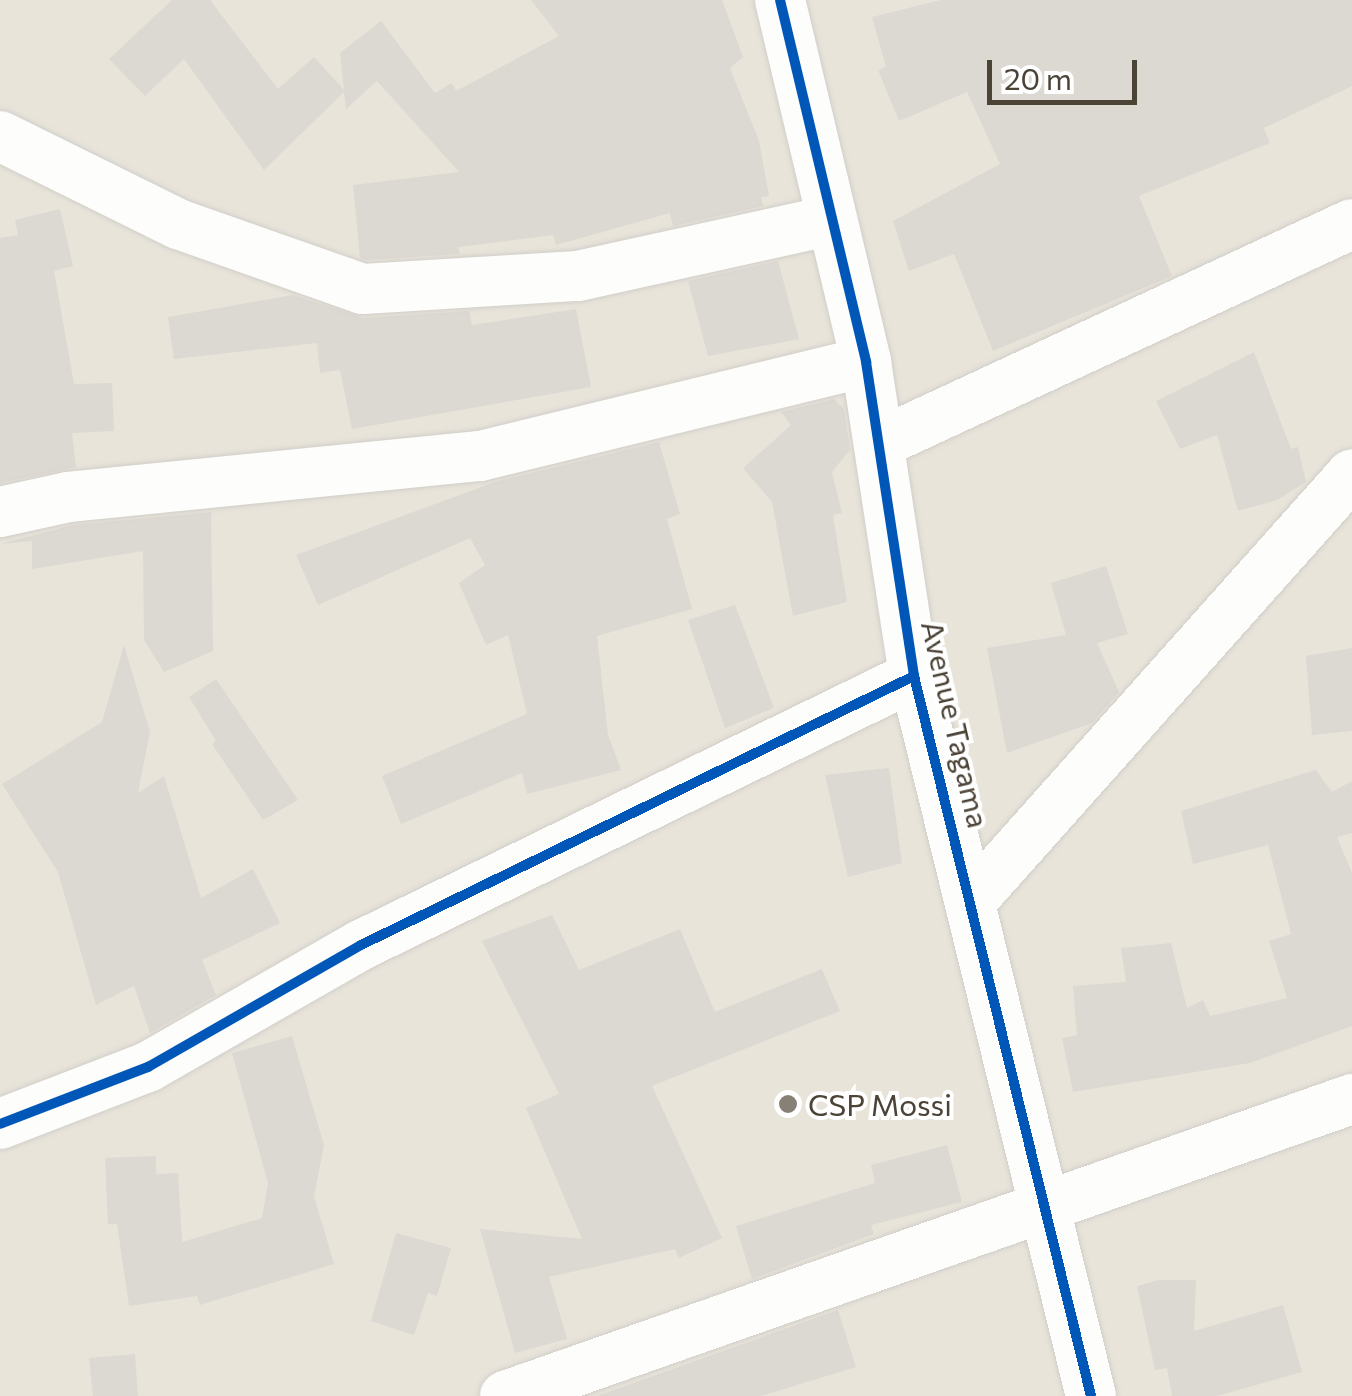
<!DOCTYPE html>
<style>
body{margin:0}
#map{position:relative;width:1352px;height:1396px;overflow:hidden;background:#f4f2ed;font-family:Commissioner,sans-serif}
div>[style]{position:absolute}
.residential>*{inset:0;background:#e8e4da}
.building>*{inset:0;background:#dcd9d3}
.roads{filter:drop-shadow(0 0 2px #d1cec9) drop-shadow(0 0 2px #d1cec9)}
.minor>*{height:50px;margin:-25px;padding:0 25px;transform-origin:25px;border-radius:25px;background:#fdfdfc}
.cycleway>*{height:10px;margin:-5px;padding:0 5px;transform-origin:5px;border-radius:5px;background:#0057b8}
.dots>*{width:28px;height:28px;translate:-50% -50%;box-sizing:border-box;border:5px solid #fff;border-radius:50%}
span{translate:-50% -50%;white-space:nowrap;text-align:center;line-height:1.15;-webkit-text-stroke:8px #fff;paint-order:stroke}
.street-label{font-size:30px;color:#4c4337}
.poi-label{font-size:30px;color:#4c4337}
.left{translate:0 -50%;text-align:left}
.scale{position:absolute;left:987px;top:60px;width:150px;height:45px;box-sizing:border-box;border:5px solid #4c4337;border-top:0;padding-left:12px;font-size:30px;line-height:35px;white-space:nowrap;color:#4c4337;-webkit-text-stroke:8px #fff;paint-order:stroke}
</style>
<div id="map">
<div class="residential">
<div style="clip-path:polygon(0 0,1352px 0,1352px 1396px,0 1396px)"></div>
</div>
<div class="building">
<div style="clip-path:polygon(172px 0,210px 0,278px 89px,314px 57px,344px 90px,340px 53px,381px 21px,435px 93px,452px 83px,456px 91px,559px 36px,531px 0,722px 0,743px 57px,730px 68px,759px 141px,769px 196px,761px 197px,763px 206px,673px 226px,670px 213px,556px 245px,553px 235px,458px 247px,460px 254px,367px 260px,360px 258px,353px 185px,459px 172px,377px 81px,346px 109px,344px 92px,264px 170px,184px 59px,145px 96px,109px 59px)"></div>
<div style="clip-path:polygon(941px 0,1352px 0,1352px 86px,1264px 128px,1270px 143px,1139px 196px,1172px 276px,993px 351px,954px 254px,909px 271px,893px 221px,1000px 164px,967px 92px,899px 121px,878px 70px,886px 67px,872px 17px)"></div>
<div style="clip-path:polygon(60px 209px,73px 266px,54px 271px,74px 384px,112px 383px,114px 431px,72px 433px,76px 467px,0 483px,0 238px,18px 235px,15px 220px)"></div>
<div style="clip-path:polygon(778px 261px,799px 339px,708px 356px,688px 281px)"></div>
<div style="clip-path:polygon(293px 295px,364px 318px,469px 311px,472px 325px,576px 309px,591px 387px,352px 429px,340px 370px,320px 373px,317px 343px,174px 359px,168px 317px)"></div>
<div style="clip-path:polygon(1254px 352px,1291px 449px,1298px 447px,1306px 482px,1277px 500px,1238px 511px,1217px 435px,1180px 449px,1156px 401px)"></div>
<div style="clip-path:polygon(834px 399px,844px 409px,850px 450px,832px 472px,842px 513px,833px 515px,847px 602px,793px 616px,772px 502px,743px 468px,791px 425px,781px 412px)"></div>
<div style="clip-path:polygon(659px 442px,680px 514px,667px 519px,692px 609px,597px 636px,608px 735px,621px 770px,527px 794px,522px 773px,401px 824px,382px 776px,527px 714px,508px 635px,486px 645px,459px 583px,485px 565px,470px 538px,318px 605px,296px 555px,495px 482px)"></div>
<div style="clip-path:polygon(211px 512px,213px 651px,164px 672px,144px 640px,143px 551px,32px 569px,32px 541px,0 544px,73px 525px)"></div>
<div style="clip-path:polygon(1106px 566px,1128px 634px,1097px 643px,1119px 692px,1092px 723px,1007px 753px,987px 648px,1066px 635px,1051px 583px)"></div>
<div style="clip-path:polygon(735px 605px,774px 708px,725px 728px,688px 620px)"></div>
<div style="clip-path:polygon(124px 645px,150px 732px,138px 793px,164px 776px,201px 898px,253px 869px,280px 923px,202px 960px,216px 995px,150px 1033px,134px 986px,96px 1005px,58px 872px,2px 784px,102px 722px)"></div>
<div style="clip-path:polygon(1352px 648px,1352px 731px,1312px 735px,1306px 656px)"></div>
<div style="clip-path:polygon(216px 679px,298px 800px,263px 820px,212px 744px,216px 741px,189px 697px)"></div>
<div style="clip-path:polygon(889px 768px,902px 863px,848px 877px,825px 775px)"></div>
<div style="clip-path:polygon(1316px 770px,1332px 792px,1352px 781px,1352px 833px,1337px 837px,1352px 873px,1352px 1026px,1250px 1063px,1073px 1092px,1062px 1038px,1077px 1035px,1073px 986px,1126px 982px,1121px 948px,1171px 943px,1187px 1008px,1203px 1000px,1210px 1016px,1287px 998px,1269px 941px,1291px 934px,1268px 845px,1193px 864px,1181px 811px)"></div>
<div style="clip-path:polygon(552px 915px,579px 970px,680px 929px,715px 1012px,822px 969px,840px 1011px,652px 1086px,722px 1238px,679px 1258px,675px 1249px,549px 1277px,567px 1339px,515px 1353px,480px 1229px,582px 1239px,526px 1108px,559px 1094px,482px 941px)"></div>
<div style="clip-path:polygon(292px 1036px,324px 1145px,314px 1196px,334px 1264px,200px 1305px,197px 1296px,129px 1306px,117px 1224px,108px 1224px,105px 1158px,156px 1156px,156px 1174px,178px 1173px,182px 1242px,262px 1218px,268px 1183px,232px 1053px)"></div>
<div style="clip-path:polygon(947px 1145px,962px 1202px,871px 1225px,874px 1234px,752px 1279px,736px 1226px,875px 1183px,871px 1165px)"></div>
<div style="clip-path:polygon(396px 1233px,451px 1248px,437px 1296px,428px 1293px,414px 1335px,371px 1321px)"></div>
<div style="clip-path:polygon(1159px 1280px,1196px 1280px,1194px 1331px,1283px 1305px,1302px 1372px,1217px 1396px,1172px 1396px,1167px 1368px,1155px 1370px,1137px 1286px)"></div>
<div style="clip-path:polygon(838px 1310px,856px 1367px,761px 1396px,597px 1396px)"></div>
<div style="clip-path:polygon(135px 1354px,138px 1396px,93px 1396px,89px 1358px)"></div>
</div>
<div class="roads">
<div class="minor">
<div style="left:780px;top:0;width:372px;rotate:76.6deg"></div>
<div style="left:866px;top:362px;width:318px;rotate:81.3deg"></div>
<div style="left:914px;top:676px;width:741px;rotate:76.19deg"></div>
<div style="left:0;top:136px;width:199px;rotate:26.3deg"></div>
<div style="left:178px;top:224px;width:196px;rotate:19.4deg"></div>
<div style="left:363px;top:289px;width:215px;rotate:-3.5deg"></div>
<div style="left:578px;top:276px;width:260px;rotate:-12.4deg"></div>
<div style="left:880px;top:443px;width:520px;rotate:-24.89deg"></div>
<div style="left:0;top:512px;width:70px;rotate:-12.4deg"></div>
<div style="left:68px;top:497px;width:414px;rotate:-5.7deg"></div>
<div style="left:480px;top:456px;width:397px;rotate:-13.7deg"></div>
<div style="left:973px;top:899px;width:569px;rotate:-48.27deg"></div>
<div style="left:0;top:1124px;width:159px;rotate:-21.1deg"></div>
<div style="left:148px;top:1067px;width:245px;rotate:-29.8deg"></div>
<div style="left:361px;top:945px;width:615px;rotate:-25.94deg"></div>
<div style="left:505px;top:1396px;width:898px;rotate:-19.32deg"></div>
</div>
</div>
<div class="cycleway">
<div style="left:780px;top:0;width:372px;rotate:76.6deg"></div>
<div style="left:866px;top:362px;width:318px;rotate:81.3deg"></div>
<div style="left:914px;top:676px;width:741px;rotate:76.19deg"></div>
<div style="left:0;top:1124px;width:159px;rotate:-21.1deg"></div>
<div style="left:148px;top:1067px;width:245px;rotate:-29.8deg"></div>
<div style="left:361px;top:945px;width:615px;rotate:-25.94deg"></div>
</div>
<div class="dots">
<div style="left:788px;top:1104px;background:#878077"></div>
</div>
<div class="street-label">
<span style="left:956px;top:724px;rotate:77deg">Avenue Tagama</span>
</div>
<div class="poi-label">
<span class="left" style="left:808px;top:1104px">CSP Mossi</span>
</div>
<div class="scale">20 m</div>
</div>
